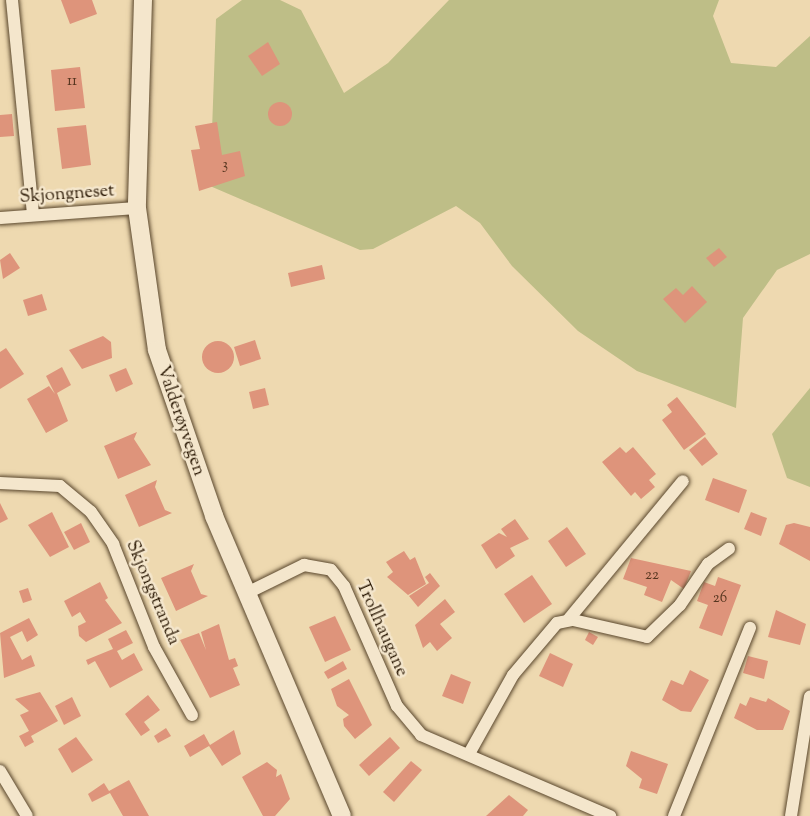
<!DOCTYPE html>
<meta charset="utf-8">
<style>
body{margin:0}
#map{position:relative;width:810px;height:816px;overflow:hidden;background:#eed9b0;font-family:"Sorts Mill Goudy",serif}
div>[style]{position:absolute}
.green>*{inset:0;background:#bebe87}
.building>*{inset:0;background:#de947b}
.round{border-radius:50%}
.roads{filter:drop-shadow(0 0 2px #59462c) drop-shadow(0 0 2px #59462c)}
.street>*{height:12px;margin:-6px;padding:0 6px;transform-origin:6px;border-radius:6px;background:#f4e6cc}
.secondary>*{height:18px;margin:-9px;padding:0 9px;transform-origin:9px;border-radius:9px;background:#f4e6cc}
span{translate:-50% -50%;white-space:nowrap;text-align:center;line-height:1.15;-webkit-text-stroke:5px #f4e6cc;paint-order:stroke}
.number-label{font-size:15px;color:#55351f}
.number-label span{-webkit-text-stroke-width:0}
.street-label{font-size:18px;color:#271500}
</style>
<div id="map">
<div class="green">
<div style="clip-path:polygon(242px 0,280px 0,301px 10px,344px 93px,388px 63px,449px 0,719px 0,713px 16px,731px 63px,776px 67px,810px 36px,810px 254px,777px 270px,743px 318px,736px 408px,637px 371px,578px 331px,512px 266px,480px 223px,456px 206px,373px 249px,360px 250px,210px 186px,216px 19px)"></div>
<div style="clip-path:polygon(810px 388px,810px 487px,787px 478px,772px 434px)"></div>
</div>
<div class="building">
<div style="clip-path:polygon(61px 0,92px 0,97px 14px,70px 24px)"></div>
<div style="clip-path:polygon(268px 42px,280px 64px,262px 76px,248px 56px)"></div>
<div style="clip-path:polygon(80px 67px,85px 108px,55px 111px,51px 70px)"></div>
<div class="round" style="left:268px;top:102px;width:24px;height:24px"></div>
<div style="clip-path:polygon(12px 114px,14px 136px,0 137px,0 115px)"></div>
<div style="clip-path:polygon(217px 122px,222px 155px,240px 151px,245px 176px,199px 191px,191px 150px,200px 149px,195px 126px)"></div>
<div style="clip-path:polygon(86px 125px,91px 165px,62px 169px,57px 128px)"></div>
<div style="clip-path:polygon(719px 248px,727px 257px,714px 267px,706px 258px)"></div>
<div style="clip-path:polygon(10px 253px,20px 268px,3px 279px,0 260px)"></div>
<div style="clip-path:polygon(322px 265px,325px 279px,291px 287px,288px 273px)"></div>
<div style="clip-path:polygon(692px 286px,707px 302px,685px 323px,663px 299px,676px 288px,683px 295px)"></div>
<div style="clip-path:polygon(42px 294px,47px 310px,28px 316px,23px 300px)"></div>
<div style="clip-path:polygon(103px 336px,111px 342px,112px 358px,82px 369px,69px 350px)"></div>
<div style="clip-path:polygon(255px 340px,261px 359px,240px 366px,234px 347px)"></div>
<div class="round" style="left:202px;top:341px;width:32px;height:32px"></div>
<div style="clip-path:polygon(6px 348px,24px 374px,0 389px,0 352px)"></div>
<div style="clip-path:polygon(62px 367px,71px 385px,57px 393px,68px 421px,46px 433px,27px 399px,49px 386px,55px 394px,46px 376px)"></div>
<div style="clip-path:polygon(126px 368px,133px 384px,116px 392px,109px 375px)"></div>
<div style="clip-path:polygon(265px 388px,269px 405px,253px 409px,249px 392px)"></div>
<div style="clip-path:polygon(677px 397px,706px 434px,684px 450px,662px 420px,672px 412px,667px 405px)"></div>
<div style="clip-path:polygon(137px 432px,134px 439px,151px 465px,118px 479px,104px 446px)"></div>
<div style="clip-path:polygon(705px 437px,718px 454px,702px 466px,689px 450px)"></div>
<div style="clip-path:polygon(620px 447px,626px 453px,633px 447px,656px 474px,649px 480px,655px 487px,641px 499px,635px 492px,631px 496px,602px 462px)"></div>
<div style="clip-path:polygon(713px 478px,747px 490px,739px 513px,705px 500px)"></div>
<div style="clip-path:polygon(157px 480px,155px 487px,165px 510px,172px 513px,139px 527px,125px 495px)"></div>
<div style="clip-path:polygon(0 503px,8px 519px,0 523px)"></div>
<div style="clip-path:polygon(52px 512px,69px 547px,50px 557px,28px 525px)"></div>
<div style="clip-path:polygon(751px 512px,767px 518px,761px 536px,744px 529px)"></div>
<div style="clip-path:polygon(515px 519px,529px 539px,510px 548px,515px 556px,496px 569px,481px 545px,499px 533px,507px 537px,501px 529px)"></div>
<div style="clip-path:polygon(81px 523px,90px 542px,74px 550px,64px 532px)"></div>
<div style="clip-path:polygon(794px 523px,810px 527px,810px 561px,779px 544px,786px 525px)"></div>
<div style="clip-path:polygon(567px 527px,586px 554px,566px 567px,548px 541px)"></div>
<div style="clip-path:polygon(404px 551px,410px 560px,415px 557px,426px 584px,408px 595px,387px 577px,393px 572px,386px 562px)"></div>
<div style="clip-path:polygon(631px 558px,691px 571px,684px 589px,671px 580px,662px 602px,644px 595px,647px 587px,623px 579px)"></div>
<div style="clip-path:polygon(194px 564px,191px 571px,201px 594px,208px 596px,176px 611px,161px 578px)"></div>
<div style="clip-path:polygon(430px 573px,440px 586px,418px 607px,409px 596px,429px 583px,425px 577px)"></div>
<div style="clip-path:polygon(532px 575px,552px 604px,524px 623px,504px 594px)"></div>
<div style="clip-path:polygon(718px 577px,741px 585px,722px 636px,699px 628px,708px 605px,697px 601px,704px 582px,715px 586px)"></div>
<div style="clip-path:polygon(100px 582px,108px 598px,105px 600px,122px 623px,86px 642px,79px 636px,78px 626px,86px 622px,80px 612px,72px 617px,64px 601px)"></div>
<div style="clip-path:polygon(28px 588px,32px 600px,23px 603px,19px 591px)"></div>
<div style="clip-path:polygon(445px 599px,455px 612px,440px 624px,452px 638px,437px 651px,430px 642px,423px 648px,415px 625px)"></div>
<div style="clip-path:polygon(776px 610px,806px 624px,800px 645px,768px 637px)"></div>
<div style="clip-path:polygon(335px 616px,351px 650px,325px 662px,309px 627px)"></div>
<div style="clip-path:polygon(29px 618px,38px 635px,27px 642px,22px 631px,10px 637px,22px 660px,31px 655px,35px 666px,4px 678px,0 633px)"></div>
<div style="clip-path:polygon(219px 624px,229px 660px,235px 658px,238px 666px,233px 668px,240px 685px,210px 698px,180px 640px,199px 633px,206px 650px,201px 632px)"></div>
<div style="clip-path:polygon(126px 630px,133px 643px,117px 651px,122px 660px,134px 653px,143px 670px,110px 688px,95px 661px,88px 665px,86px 660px,113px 649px,108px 639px)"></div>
<div style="clip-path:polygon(589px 632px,598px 637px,593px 645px,585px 640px)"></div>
<div style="clip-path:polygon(550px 653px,573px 664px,563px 687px,539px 676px)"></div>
<div style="clip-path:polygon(748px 656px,768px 661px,764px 679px,743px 673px)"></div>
<div style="clip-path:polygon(343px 661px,347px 669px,328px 679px,324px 672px)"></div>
<div style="clip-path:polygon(690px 670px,709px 680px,691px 712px,681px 711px,662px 700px,671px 680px,683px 685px)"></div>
<div style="clip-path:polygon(451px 674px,471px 682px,463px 704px,442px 696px)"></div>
<div style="clip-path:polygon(349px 679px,372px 725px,355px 739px,344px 726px,343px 719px,349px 715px,337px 706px,331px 689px)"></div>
<div style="clip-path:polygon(40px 692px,58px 721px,31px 736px,34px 742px,25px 747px,19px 736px,29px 731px,20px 715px,29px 711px,15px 699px)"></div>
<div style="clip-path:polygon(148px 695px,160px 710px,144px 722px,150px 730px,141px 736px,125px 714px)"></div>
<div style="clip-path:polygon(72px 697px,81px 716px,64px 725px,55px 706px)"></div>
<div style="clip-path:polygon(750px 697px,766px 702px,768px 698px,790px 711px,783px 730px,757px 730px,734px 718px,740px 703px,746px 706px)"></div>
<div style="clip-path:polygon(166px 728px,171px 736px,158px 743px,154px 736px)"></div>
<div style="clip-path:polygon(234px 730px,241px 754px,222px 766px,209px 746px,190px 757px,184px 746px,204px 734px,210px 745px)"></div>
<div style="clip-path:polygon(76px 737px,93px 760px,72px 773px,58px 749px)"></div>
<div style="clip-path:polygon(390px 737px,400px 748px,369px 776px,359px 765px)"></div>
<div style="clip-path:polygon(631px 751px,668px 764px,657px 794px,639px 788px,642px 779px,626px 766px)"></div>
<div style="clip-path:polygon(411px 761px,422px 770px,394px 802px,383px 792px)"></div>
<div style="clip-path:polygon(267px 762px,277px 770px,276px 777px,281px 774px,290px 799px,275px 816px,263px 816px,242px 777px)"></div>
<div style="clip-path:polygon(129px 780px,149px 816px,123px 816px,110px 793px,92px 802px,88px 794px,104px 783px,109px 791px)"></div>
<div style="clip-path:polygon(509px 795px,528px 810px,523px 816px,486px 816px)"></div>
</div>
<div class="roads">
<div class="street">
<div style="left:12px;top:0;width:216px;rotate:84.4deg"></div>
<div style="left:0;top:218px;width:137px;rotate:-4.2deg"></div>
<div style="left:0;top:483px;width:60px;rotate:2.9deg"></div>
<div style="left:60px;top:486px;width:40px;rotate:40deg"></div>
<div style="left:91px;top:512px;width:39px;rotate:55deg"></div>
<div style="left:113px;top:544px;width:111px;rotate:68.3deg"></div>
<div style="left:154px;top:647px;width:78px;rotate:60.8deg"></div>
<div style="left:247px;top:593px;width:64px;rotate:-26.2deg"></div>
<div style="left:304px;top:565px;width:27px;rotate:10deg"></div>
<div style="left:331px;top:570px;width:21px;rotate:51deg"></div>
<div style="left:344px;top:586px;width:131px;rotate:66.2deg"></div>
<div style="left:397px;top:706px;width:38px;rotate:50deg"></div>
<div style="left:421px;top:735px;width:206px;rotate:23.2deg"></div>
<div style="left:568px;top:620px;width:180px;rotate:-50.4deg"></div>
<div style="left:470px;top:752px;width:88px;rotate:-60.8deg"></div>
<div style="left:513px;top:675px;width:68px;rotate:-49.8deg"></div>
<div style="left:557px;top:623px;width:16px;rotate:-11deg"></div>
<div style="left:573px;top:620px;width:76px;rotate:12.9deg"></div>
<div style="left:647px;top:637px;width:46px;rotate:-44.1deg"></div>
<div style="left:680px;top:605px;width:50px;rotate:-55.7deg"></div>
<div style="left:708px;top:564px;width:26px;rotate:-36deg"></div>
<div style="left:0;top:771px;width:52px;rotate:59deg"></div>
<div style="left:674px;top:816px;width:203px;rotate:-68deg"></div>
<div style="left:791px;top:816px;width:121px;rotate:-81deg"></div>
</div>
<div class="secondary">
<div style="left:143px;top:0;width:208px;rotate:91.7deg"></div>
<div style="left:137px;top:208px;width:143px;rotate:82deg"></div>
<div style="left:157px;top:350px;width:176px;rotate:71deg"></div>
<div style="left:214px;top:516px;width:326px;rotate:66.9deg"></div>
</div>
</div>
<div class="number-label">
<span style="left:72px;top:82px">11</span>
<span style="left:225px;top:166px">3</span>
<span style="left:652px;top:576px">22</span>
<span style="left:720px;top:599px">26</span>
</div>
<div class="street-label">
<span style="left:67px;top:195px;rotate:-4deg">Skjongneset</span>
<span style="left:180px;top:421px;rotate:71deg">Valderøyvegen</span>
<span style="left:152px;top:593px;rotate:67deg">Skjongstranda</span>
<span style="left:381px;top:629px;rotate:66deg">Trollhaugane</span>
</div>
</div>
